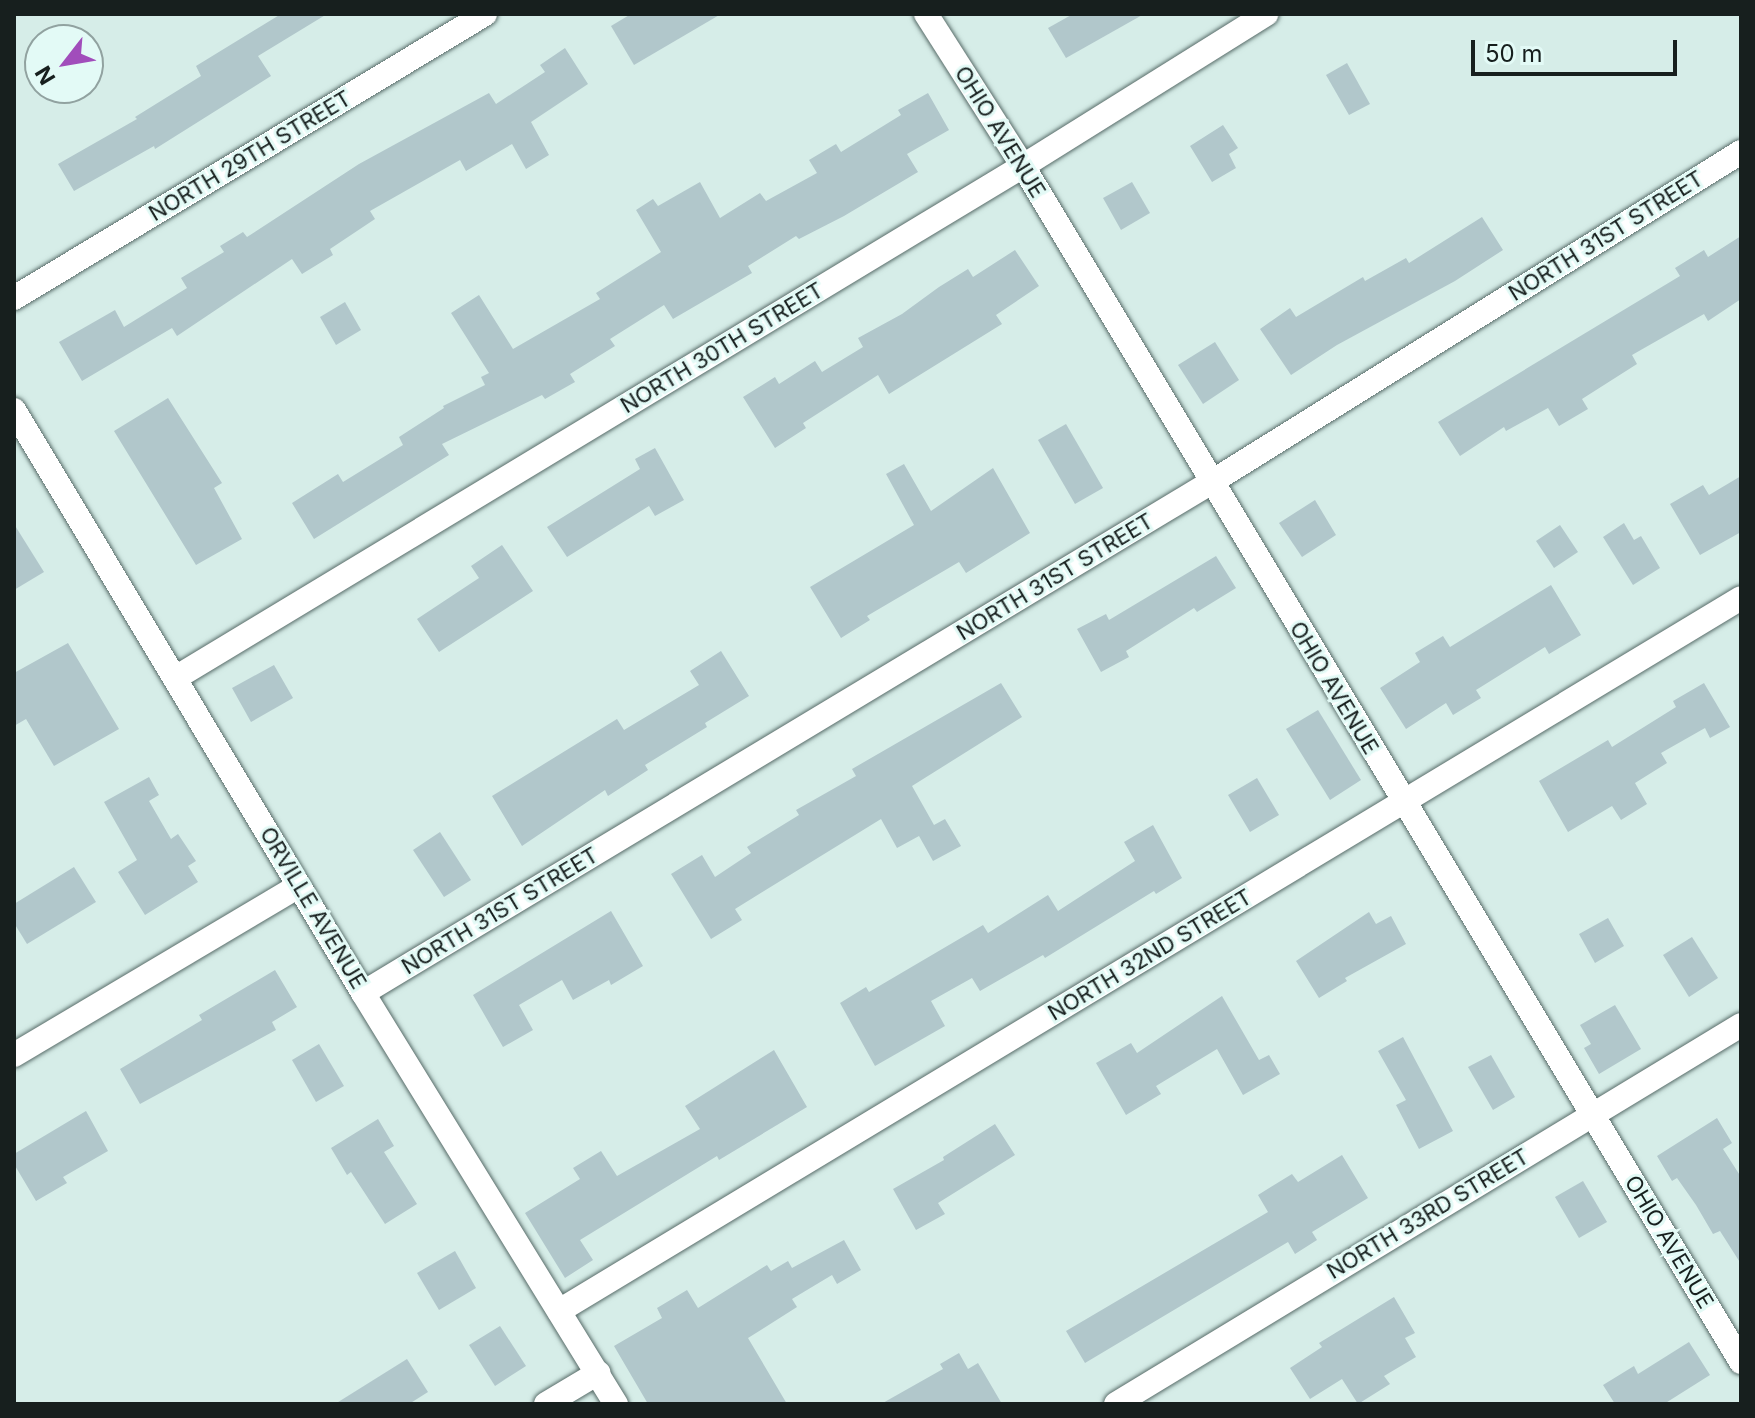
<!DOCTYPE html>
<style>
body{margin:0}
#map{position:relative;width:1755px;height:1418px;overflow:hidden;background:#d6ede8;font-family:Inter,sans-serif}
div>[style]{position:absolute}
.building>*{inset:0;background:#b1c7cb}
.roads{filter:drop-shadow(0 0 2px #586c69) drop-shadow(0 0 2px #586c69)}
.minor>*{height:24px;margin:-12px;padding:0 12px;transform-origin:12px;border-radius:12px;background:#fff}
span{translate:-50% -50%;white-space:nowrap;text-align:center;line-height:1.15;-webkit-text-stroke:6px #e3faf6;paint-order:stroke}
.street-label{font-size:22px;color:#171f1e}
.frame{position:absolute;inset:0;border:16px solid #171f1e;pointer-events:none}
.north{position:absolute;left:24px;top:24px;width:80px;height:80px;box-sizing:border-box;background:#e3faf6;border:2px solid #91a2a0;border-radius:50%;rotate:239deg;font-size:22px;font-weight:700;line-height:32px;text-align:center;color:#171f1e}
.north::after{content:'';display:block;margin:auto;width:28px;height:36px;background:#a14dbb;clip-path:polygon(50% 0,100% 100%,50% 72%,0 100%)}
.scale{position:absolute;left:1471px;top:40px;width:206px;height:36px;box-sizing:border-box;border:4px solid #171f1e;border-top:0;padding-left:10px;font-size:24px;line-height:28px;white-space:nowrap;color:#171f1e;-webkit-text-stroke:6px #e3faf6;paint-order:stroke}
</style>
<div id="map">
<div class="building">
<div style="clip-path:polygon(281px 14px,327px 14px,258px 56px,271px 76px,155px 149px,154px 146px,74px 191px,58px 164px,137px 119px,135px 117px,201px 76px,196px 66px)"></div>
<div style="clip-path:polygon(631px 14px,721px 14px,634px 65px,611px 26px)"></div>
<div style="clip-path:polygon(1073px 14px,1144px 14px,1066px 58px,1048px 28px)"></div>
<div style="clip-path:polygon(565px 48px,588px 84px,531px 122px,549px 155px,526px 169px,512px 144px,466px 171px,460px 160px,370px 211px,375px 219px,330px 249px,333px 255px,302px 274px,292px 259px,177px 336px,172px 328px,82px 381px,59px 342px,115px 310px,124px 327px,187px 288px,181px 278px,224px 252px,220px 246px,243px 232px,247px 237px,359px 164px,489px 93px,496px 104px,545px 72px,540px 65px)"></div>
<div style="clip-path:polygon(1347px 63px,1370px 104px,1349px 115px,1326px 75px)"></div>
<div style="clip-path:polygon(928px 93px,949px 130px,907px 154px,918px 172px,844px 216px,799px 239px,796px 236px,748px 266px,752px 273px,673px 319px,664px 305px,610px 339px,615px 346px,570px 374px,575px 382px,545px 399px,542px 395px,442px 444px,449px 455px,314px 539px,292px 503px,338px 474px,343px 482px,403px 445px,399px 437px,444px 408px,443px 406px,485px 385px,481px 377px,489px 373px,451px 313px,479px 295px,513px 349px,600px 299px,596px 293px,661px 252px,636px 210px,653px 199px,658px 206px,700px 182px,720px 218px,760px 193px,766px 201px,817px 173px,809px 160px,836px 144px,841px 152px,901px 115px,898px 110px)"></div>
<div style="clip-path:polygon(1223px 125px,1238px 148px,1229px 154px,1236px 168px,1212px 182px,1190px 146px)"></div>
<div style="clip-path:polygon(1132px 182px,1150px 213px,1121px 230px,1103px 198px)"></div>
<div style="clip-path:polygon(1482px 217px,1503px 250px,1455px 281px,1337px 345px,1291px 375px,1260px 329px,1290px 308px,1296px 317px,1363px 277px,1365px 281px,1406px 258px,1409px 263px)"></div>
<div style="clip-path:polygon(1741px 236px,1741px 299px,1708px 321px,1704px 314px,1632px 355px,1637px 364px,1582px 399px,1588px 409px,1559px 426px,1548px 408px,1506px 431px,1504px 427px,1460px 456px,1438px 422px,1680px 276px,1675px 268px,1704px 250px,1708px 257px)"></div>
<div style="clip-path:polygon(1015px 250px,1039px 286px,996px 315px,1002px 324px,889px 394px,878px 375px,803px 423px,806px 428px,775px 448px,743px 397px,775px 377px,779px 384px,815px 361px,822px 372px,863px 347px,858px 338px,902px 314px,939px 287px,968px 269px,973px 277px)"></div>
<div style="clip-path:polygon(345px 302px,361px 330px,336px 345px,320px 317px)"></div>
<div style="clip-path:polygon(1215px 342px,1239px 380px,1203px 404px,1178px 365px)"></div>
<div style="clip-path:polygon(168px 398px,222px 483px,214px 488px,242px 539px,196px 565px,114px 431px)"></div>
<div style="clip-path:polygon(1066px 424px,1103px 488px,1075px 504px,1038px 440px)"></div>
<div style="clip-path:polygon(655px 448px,684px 500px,655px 516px,649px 506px,567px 557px,547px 527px,640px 469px,635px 459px)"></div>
<div style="clip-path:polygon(904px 464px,931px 511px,993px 468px,1030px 533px,966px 573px,959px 562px,867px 616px,870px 620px,841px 638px,810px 587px,914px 525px,886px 474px)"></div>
<div style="clip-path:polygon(1741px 476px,1741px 532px,1700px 555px,1670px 504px,1703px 485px,1709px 495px)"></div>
<div style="clip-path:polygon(1315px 500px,1336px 535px,1302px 557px,1279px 523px)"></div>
<div style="clip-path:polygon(1624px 523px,1634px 540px,1641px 536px,1660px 568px,1633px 585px,1603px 537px)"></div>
<div style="clip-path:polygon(14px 524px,44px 572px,14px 590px)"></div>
<div style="clip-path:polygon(1560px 525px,1578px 552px,1554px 568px,1536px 541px)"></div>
<div style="clip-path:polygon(502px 545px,533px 591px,439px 652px,417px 619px,479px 578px,471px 566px)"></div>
<div style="clip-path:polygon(1216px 556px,1236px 588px,1197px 612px,1194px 608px,1126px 651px,1129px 657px,1101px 672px,1077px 629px,1106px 614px,1109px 620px)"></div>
<div style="clip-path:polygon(1551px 585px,1581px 635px,1549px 654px,1545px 647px,1476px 690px,1481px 698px,1453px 715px,1446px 703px,1406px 729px,1380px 688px,1420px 662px,1415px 653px,1443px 636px,1450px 647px)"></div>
<div style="clip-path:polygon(68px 643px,119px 729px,54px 766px,26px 719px,14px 726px,14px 673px)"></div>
<div style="clip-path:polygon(721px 651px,749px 696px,705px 723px,707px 727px,645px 765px,648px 770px,608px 796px,605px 790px,522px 846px,492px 796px,617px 719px,624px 730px,699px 685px,690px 671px)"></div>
<div style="clip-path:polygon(274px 665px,293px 698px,251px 722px,232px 688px)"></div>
<div style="clip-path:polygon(1001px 683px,1022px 717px,912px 786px,934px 825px,945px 819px,961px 846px,933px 861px,919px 836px,897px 848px,881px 819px,735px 909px,742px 920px,711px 939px,671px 874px,702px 855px,715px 877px,751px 853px,747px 847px,799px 815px,796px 810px,856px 776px,852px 769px)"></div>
<div style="clip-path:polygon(1704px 683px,1730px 727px,1710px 738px,1705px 728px,1661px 753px,1667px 763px,1635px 783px,1647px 804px,1621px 820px,1612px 806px,1568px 832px,1539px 781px,1608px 740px,1612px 747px,1676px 707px,1673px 701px)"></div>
<div style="clip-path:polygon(1318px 710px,1361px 780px,1330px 800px,1286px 729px)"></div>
<div style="clip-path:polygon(149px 777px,159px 795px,149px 801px,171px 839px,178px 834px,196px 861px,188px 866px,198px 882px,145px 915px,118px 872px,137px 860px,104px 802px)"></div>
<div style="clip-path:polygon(1257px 778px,1279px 815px,1250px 832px,1228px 795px)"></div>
<div style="clip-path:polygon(1153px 825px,1182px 878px,1156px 894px,1154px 891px,1045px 958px,1043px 955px,980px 991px,972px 978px,931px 1001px,945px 1026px,875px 1066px,840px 1003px,866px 987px,869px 992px,983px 925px,988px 933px,1048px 895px,1058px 911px,1135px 861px,1124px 842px)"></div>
<div style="clip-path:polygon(440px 832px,471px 880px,444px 897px,413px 850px)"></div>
<div style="clip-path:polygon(74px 867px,96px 902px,27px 944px,14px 923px,14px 904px)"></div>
<div style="clip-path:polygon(611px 911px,643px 966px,611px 985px,609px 980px,573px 1000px,562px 980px,519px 1005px,533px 1030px,503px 1047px,473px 995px)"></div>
<div style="clip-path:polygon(1369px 912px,1376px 924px,1391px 916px,1406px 944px,1345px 978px,1347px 981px,1319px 998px,1296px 961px)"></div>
<div style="clip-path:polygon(1608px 918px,1624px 946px,1595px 963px,1579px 934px)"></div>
<div style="clip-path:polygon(1692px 937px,1718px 978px,1689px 997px,1663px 955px)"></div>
<div style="clip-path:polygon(275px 970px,297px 1007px,272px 1022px,276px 1030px,140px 1104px,120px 1069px,202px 1020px,199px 1015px)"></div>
<div style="clip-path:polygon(1222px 996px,1259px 1060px,1269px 1055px,1280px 1074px,1243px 1095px,1217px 1049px,1156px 1086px,1161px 1094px,1126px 1115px,1096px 1063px,1131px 1043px,1137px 1053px)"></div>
<div style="clip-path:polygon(1615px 1005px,1641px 1049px,1599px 1074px,1584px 1048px,1591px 1044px,1580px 1025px)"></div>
<div style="clip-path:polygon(1403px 1037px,1453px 1131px,1419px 1149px,1396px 1105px,1406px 1100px,1378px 1051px)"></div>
<div style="clip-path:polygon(319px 1044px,344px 1086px,316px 1102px,292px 1060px)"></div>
<div style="clip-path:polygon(774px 1050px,807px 1107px,719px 1160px,717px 1156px,580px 1240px,593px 1260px,565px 1278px,525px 1213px,580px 1179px,573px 1168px,601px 1151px,617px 1176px,700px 1129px,685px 1106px)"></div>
<div style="clip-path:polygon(1491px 1055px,1515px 1097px,1493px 1110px,1468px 1067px)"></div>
<div style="clip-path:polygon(86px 1111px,108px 1151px,63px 1177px,67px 1183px,36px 1201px,14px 1164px,14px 1154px)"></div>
<div style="clip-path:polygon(1717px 1118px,1732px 1143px,1723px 1149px,1741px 1177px,1741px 1264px,1720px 1231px,1713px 1234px,1696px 1205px,1677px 1178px,1672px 1181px,1657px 1156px)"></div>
<div style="clip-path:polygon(378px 1119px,394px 1146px,384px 1152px,417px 1204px,385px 1224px,351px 1172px,347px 1175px,331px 1148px)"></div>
<div style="clip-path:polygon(995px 1124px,1015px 1155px,938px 1203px,945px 1214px,916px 1230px,893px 1189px,944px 1160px,943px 1157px)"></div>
<div style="clip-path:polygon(1342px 1155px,1368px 1198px,1312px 1232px,1317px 1240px,1295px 1254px,1288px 1242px,1085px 1363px,1066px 1331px,1268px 1212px,1258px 1195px,1292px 1174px,1298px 1182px)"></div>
<div style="clip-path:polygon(1583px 1181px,1607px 1222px,1579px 1238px,1555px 1197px)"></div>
<div style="clip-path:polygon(844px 1240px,861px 1270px,837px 1284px,832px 1275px,792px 1299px,797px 1307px,748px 1338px,787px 1404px,648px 1404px,614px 1346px,662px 1318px,657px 1308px,687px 1290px,698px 1308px,767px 1265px,771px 1271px,788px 1261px,792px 1268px)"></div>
<div style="clip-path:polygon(455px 1251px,476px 1288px,439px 1310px,417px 1273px)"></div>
<div style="clip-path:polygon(1394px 1297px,1415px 1333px,1405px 1338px,1416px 1357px,1384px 1376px,1390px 1384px,1358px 1404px,1342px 1379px,1310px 1399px,1290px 1368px,1322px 1347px,1319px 1343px)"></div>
<div style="clip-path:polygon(500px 1326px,526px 1366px,495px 1386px,469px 1345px)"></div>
<div style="clip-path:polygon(1689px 1342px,1710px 1375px,1664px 1404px,1615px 1404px,1603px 1385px,1634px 1366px,1638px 1374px)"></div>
<div style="clip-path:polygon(959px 1353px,968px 1369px,978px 1363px,1002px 1404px,881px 1404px,943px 1369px,940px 1364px)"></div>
<div style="clip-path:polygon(407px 1359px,428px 1392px,409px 1404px,335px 1404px)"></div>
</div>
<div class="roads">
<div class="minor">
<div style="left:926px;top:14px;width:180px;rotate:57.5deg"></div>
<div style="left:1023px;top:166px;width:1395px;rotate:59.02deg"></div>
<div style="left:14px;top:298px;width:550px;rotate:-31.09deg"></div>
<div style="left:14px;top:410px;width:679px;rotate:59.09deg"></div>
<div style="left:363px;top:993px;width:483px;rotate:58.4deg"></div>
<div style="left:177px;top:677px;width:988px;rotate:-31.13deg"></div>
<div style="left:1023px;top:166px;width:287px;rotate:-32deg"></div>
<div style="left:363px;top:993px;width:989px;rotate:-31.05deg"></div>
<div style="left:1210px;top:483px;width:626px;rotate:-31.94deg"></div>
<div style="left:14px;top:1055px;width:331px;rotate:-30.7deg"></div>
<div style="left:559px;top:1311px;width:1380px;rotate:-31.1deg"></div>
<div style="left:546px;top:1404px;width:61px;rotate:-30.8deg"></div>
<div style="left:1116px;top:1404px;width:731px;rotate:-31.23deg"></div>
</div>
</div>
<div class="street-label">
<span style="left:1000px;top:132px;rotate:58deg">OHIO AVENUE</span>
<span style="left:250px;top:156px;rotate:-31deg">NORTH 29TH STREET</span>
<span style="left:1606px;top:236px;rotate:-32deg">NORTH 31ST STREET</span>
<span style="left:722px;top:348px;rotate:-31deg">NORTH 30TH STREET</span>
<span style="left:1055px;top:577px;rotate:-31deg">NORTH 31ST STREET</span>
<span style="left:1334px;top:688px;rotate:59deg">OHIO AVENUE</span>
<span style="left:313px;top:908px;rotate:59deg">ORVILLE AVENUE</span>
<span style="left:500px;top:911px;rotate:-31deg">NORTH 31ST STREET</span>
<span style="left:1150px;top:955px;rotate:-31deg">NORTH 32ND STREET</span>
<span style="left:1428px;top:1214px;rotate:-31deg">NORTH 33RD STREET</span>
<span style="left:1669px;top:1242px;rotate:59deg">OHIO AVENUE</span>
</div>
<div class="frame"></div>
<div class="north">N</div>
<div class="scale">50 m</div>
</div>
